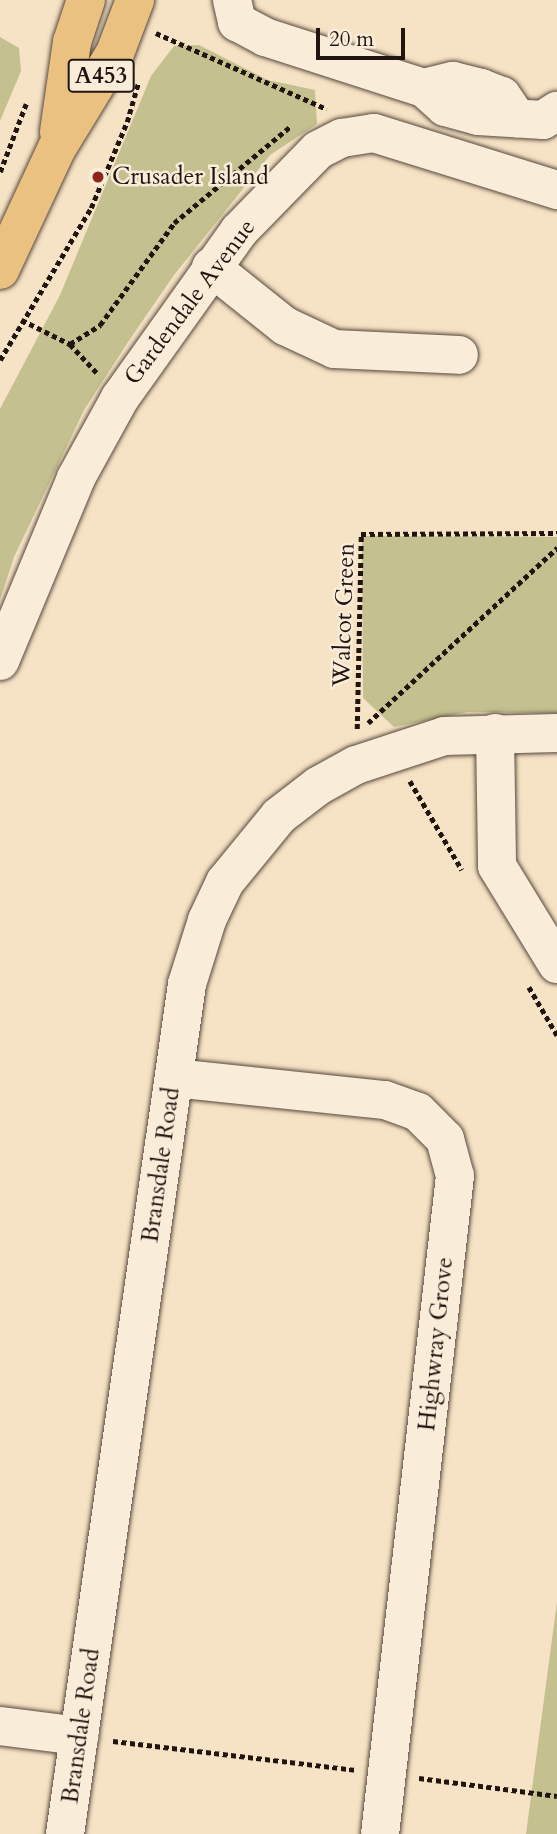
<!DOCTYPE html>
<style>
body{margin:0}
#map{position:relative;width:557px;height:1834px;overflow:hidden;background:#f6e2c4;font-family:Cardo,serif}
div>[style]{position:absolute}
.green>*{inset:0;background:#c4c08f}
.path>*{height:4.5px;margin-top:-2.25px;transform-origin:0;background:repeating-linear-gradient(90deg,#201510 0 5px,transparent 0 8.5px)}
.roads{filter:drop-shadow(0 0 2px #56483d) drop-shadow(0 0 2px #56483d)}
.minor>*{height:38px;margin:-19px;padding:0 19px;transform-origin:19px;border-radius:19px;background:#f9ecd9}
.highway>*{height:38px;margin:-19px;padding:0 19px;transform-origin:19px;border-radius:19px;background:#ebc182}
.dots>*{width:19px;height:19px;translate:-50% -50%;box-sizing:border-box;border:4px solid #f9ecd9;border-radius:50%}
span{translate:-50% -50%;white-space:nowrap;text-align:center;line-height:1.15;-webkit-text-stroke:5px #f9ecd9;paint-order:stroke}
.shield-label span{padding:2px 5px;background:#f9ecd9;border:2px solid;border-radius:5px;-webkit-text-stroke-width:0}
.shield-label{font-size:23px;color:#201510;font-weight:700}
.poi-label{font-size:24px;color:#201510}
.left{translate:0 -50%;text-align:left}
.street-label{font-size:24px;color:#201510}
.scale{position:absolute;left:316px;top:28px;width:89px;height:32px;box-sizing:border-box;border:4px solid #201510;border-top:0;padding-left:9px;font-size:21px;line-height:24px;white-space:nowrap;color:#201510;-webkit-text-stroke:5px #f9ecd9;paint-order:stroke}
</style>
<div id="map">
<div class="green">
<div style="clip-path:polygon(0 37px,19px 48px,21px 71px,0 121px)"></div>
<div style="clip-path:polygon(199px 45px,268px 80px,315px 90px,317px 124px,270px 155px,174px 275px,128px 342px,84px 410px,14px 557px,0 600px,0 409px,60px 295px,151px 76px,174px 46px)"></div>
<div style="clip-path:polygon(362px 536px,557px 537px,557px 713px,467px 712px,394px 727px,363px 698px)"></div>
<div style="clip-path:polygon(557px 1602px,557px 1834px,526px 1834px)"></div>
</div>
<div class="path">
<div style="left:156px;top:33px;width:187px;rotate:24deg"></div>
<div style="left:0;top:172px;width:73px;rotate:-69.1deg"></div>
<div style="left:22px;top:320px;width:54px;rotate:26.6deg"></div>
<div style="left:70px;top:344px;width:41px;rotate:47deg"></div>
<div style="left:70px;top:344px;width:36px;rotate:-32deg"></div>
<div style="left:100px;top:325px;width:126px;rotate:-54deg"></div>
<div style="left:174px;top:223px;width:152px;rotate:-39.7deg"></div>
<div style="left:0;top:360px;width:177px;rotate:-59.1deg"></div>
<div style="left:91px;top:208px;width:93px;rotate:-67.3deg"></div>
<div style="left:127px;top:122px;width:40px;rotate:-74deg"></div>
<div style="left:368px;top:723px;width:258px;rotate:-42.8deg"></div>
<div style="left:357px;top:729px;width:195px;rotate:-88.8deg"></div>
<div style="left:361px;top:534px;width:196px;rotate:-0.3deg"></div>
<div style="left:410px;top:781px;width:103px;rotate:59.7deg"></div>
<div style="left:529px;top:987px;width:56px;rotate:59.7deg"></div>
<div style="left:113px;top:1741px;width:244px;rotate:6.8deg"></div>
<div style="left:419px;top:1778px;width:139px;rotate:7.4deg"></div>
</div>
<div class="roads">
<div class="minor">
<div style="left:232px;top:0;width:23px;rotate:77deg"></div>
<div style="left:237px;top:22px;width:32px;rotate:28deg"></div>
<div style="left:265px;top:37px;width:167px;rotate:17.8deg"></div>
<div style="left:424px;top:88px;width:28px;rotate:42deg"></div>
<div style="left:445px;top:107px;width:34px;rotate:15deg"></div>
<div style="left:478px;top:116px;width:65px;rotate:3.5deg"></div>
<div style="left:543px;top:120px;width:17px;rotate:-33deg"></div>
<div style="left:424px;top:88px;width:30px;rotate:-14deg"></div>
<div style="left:453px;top:81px;width:29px;rotate:14deg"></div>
<div style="left:481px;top:88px;width:22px;rotate:21deg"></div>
<div style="left:502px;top:96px;width:27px;rotate:56deg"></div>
<div style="left:211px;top:267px;width:95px;rotate:38.6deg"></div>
<div style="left:285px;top:326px;width:54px;rotate:25.1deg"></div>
<div style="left:334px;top:349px;width:125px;rotate:2.7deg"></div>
<div style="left:0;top:661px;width:198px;rotate:-67.4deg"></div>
<div style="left:76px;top:478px;width:91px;rotate:-61.2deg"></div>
<div style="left:120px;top:398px;width:205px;rotate:-54.5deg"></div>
<div style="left:239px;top:231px;width:113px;rotate:-45.7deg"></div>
<div style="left:318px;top:150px;width:27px;rotate:-27deg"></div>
<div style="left:342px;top:138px;width:32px;rotate:-9deg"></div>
<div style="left:374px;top:133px;width:192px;rotate:17.3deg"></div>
<div style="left:495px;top:733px;width:133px;rotate:89.1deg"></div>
<div style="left:497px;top:866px;width:115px;rotate:58.5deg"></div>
<div style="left:174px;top:1078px;width:212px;rotate:6deg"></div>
<div style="left:385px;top:1100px;width:35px;rotate:20deg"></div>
<div style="left:418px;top:1112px;width:38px;rotate:45deg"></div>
<div style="left:445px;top:1139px;width:38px;rotate:75deg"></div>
<div style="left:455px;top:1176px;width:662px;rotate:96.5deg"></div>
<div style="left:0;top:1726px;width:80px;rotate:7.2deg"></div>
<div style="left:65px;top:1834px;width:859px;rotate:-81.83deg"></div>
<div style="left:187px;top:984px;width:67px;rotate:-72.6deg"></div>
<div style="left:207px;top:920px;width:42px;rotate:-64.7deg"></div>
<div style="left:225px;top:882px;width:85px;rotate:-50.7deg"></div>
<div style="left:279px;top:816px;width:49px;rotate:-37.6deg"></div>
<div style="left:318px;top:786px;width:43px;rotate:-28.9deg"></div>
<div style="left:356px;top:765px;width:93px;rotate:-18.2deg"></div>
<div style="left:444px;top:736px;width:113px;rotate:-1.5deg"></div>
</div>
<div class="highway">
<div style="left:59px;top:132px;width:91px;rotate:-81.8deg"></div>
<div style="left:72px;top:42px;width:44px;rotate:-71.6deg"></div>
<div style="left:0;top:270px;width:135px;rotate:-65deg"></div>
<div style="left:57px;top:148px;width:111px;rotate:-58.6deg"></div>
<div style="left:115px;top:53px;width:57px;rotate:-69.3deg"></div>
</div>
</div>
<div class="dots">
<div style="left:98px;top:177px;background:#8f2418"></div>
</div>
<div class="shield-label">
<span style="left:101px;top:76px">A453</span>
</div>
<div class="poi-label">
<span class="left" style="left:112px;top:177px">Crusader Island</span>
</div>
<div class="street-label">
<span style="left:190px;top:302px;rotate:-53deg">Gardendale Avenue</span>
<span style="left:344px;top:615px;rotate:-88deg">Walcot Green</span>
<span style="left:161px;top:1165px;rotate:-82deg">Bransdale Road</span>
<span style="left:436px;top:1344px;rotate:-84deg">Highwray Grove</span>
<span style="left:81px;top:1726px;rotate:-82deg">Bransdale Road</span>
</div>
<div class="scale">20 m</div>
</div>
